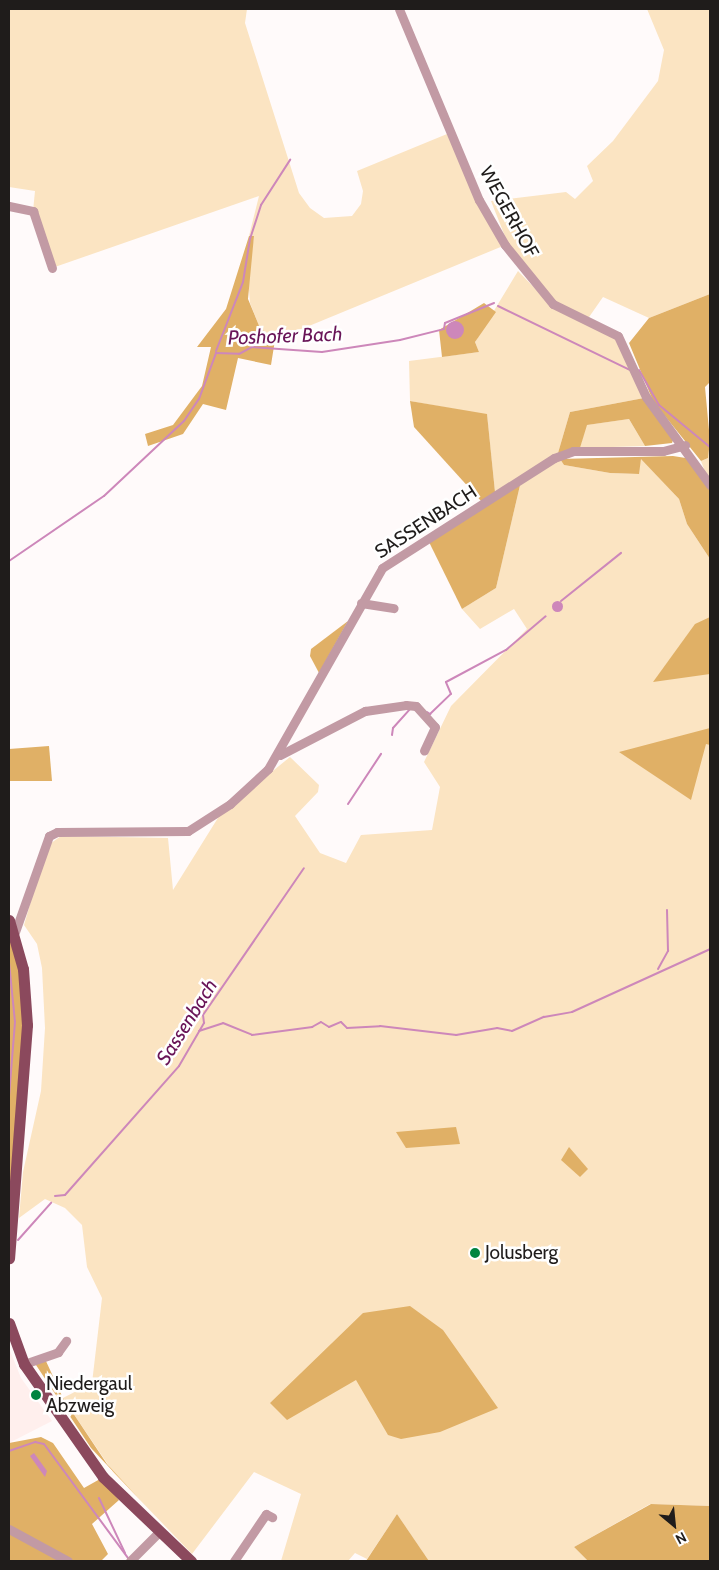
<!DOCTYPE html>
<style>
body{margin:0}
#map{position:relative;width:719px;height:1570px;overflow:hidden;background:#fffafa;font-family:Cabin,sans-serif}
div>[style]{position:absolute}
.built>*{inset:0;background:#ffefed}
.green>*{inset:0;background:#fbe4c2}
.forest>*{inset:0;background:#e0b066}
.water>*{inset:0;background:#cd87ba}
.round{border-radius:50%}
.stream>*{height:2px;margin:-1px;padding:0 1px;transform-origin:1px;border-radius:1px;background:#cd87ba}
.minor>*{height:9px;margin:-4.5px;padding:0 4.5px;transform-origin:4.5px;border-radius:4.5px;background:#c29aa4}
.major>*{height:11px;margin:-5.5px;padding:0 5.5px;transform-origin:5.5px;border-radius:5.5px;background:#8b495d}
.dots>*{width:14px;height:14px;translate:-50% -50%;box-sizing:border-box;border:2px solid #fff;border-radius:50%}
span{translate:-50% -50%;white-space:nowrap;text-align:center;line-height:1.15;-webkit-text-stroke:5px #fff;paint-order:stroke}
.street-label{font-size:19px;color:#1f1c1b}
.poi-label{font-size:19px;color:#1f1c1b}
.left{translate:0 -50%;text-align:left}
.water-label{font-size:20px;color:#691558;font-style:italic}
.frame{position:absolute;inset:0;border:10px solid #1f1c1b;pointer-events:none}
.north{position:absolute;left:649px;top:1500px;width:50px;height:50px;-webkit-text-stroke:4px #fff;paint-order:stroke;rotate:152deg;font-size:14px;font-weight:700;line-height:20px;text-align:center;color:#1f1c1b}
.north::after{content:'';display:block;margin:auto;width:18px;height:22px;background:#1f1c1b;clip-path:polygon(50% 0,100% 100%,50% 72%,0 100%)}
</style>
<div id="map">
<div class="built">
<div style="clip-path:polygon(9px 1348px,21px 1378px,52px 1421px,9px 1443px)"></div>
</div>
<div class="green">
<div style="clip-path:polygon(9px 9px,247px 9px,245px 23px,299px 193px,310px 208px,324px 218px,352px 216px,361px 204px,363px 191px,357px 171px,447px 134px,503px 246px,275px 340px,260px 328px,250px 303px,248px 278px,254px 236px,249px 236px,259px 196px,52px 268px,33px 211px,35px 191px,9px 187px)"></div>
<div style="clip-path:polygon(647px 9px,710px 9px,710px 294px,649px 318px,603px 297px,587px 320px,552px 300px,508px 244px,491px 201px,566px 192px,575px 199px,593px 181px,587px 166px,613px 141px,658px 81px,664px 50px)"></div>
<div style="clip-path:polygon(518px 271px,551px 305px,617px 339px,644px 398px,570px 412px,558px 453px,495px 492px,487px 415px,410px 401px,409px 361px,479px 352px,475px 342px)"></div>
<div style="clip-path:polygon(629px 419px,645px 446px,580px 448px,586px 425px)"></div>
<div style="clip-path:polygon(710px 441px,710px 475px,707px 477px,701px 461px,708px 458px)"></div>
<div style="clip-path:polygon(641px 458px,679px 499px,687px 524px,710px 559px,710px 1506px,650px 1504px,574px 1547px,588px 1561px,429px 1561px,397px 1514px,367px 1559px,355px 1553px,348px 1561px,281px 1561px,301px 1494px,254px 1472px,192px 1554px,113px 1472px,63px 1398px,92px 1383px,102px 1298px,87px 1267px,82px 1225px,65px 1208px,45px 1199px,19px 1218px,23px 1172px,41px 1091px,45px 1028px,42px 968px,37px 944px,24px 925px,47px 846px,61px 836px,168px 838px,173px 890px,221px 813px,290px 757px,319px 785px,318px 792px,295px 816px,320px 853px,346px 863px,361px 835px,432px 830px,440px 787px,424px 762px,451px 706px,527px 629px,514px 609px,480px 629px,462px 609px,496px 588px,521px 481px,560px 459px,564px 465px,610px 473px,638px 474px)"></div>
</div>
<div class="forest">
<div style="clip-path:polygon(249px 236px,254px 236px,248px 299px,260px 328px,275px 340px,271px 365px,238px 358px,226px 410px,203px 404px,183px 434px,148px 446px,145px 434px,173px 425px,202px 386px,211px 347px,197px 347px,226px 309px)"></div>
<div style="clip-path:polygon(710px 294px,710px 382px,705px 387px,710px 441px,708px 458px,701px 461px,653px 401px,629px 343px,649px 318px)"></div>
<div style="clip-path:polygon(484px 303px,496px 312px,475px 342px,479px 352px,442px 357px,439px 330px)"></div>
<div style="clip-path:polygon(644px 398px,675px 435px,672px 443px,645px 446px,629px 419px,587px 425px,580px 448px,558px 453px,570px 412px)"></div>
<div style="clip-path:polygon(410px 401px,487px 414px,495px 492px,482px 502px,414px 427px)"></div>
<div style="clip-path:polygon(673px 456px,692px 459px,710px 485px,710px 559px,687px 524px,679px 499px,641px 459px,639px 474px,610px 473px,564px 465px,560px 459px)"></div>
<div style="clip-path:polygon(521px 481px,496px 588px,462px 609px,429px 542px)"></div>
<div style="clip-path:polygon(710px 617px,710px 674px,653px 682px,695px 624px)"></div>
<div style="clip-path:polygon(348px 621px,319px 673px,310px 656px,311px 649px)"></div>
<div style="clip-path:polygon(710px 728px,710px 745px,706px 744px,691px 800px,619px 752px)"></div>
<div style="clip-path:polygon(49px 746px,52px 781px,9px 781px,9px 749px)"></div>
<div style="clip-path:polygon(9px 931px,19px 970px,24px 1027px,9px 1204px)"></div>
<div style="clip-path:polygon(456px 1127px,460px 1144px,406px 1148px,396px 1132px)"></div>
<div style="clip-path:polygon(569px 1147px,588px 1169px,580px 1177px,561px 1160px)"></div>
<div style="clip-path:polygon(410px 1306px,443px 1330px,498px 1408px,440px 1432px,401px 1439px,388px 1435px,356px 1380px,287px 1420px,270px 1403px,363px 1313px)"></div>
<div style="clip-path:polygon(45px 1359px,63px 1398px,107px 1464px,141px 1501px,91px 1448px,34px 1362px)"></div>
<div style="clip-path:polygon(41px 1437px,53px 1443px,84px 1488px,100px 1479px,119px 1500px,92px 1524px,108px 1554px,101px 1561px,9px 1561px,9px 1443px)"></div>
<div style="clip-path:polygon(651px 1504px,710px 1506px,710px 1561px,588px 1561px,574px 1547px)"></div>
<div style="clip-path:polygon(397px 1514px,429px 1561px,366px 1561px)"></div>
</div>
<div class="water">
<div class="round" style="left:446px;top:321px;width:18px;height:18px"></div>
<div class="round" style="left:551.5px;top:600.5px;width:11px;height:11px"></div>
<div style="clip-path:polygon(34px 1453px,47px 1471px,45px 1477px,30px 1456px)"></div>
</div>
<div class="stream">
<div style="left:498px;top:306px;width:147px;rotate:25.9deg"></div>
<div style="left:216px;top:351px;width:74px;rotate:-68.6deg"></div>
<div style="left:243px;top:282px;width:44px;rotate:-80.8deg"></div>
<div style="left:250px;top:239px;width:36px;rotate:-72deg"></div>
<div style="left:261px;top:205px;width:54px;rotate:-57.2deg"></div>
<div style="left:639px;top:370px;width:40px;rotate:60.3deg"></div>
<div style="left:659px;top:405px;width:66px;rotate:39.5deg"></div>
<div style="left:9px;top:561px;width:115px;rotate:-34.4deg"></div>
<div style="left:104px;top:496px;width:110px;rotate:-43.2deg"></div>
<div style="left:184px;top:421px;width:27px;rotate:-56deg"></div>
<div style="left:199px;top:399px;width:49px;rotate:-69.7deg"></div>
<div style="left:216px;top:353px;width:23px;rotate:2deg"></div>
<div style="left:239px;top:354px;width:15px;rotate:-28deg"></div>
<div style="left:252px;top:347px;width:70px;rotate:4.1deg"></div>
<div style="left:322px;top:352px;width:79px;rotate:-8.7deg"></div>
<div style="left:400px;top:340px;width:45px;rotate:-14deg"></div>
<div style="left:444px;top:329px;width:6px;rotate:-81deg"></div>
<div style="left:445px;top:323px;width:53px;rotate:-22.2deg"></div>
<div style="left:561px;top:601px;width:77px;rotate:-38.7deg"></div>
<div style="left:427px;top:712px;width:4px;rotate:34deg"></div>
<div style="left:430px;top:714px;width:29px;rotate:-44deg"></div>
<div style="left:451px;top:694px;width:13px;rotate:-113deg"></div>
<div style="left:446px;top:682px;width:68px;rotate:-28.1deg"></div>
<div style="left:506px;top:650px;width:52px;rotate:-40.4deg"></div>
<div style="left:392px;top:735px;width:7px;rotate:-82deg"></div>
<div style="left:393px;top:728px;width:25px;rotate:-48deg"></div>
<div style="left:348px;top:804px;width:60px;rotate:-56.6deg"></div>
<div style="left:9px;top:962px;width:60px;rotate:84.3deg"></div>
<div style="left:15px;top:1022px;width:74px;rotate:94.6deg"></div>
<div style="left:658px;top:969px;width:21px;rotate:-61deg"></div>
<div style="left:668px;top:951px;width:41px;rotate:-91.4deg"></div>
<div style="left:199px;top:1031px;width:25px;rotate:-18deg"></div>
<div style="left:223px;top:1023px;width:31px;rotate:22deg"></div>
<div style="left:252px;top:1035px;width:61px;rotate:-7.6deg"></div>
<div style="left:312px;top:1027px;width:10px;rotate:-29deg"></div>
<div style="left:321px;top:1022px;width:9px;rotate:32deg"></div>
<div style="left:329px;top:1027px;width:13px;rotate:-23deg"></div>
<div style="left:341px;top:1022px;width:8px;rotate:45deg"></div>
<div style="left:347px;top:1028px;width:33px;rotate:-3deg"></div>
<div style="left:380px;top:1026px;width:77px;rotate:6.8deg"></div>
<div style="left:456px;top:1035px;width:42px;rotate:-9.7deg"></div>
<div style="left:497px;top:1028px;width:15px;rotate:11deg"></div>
<div style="left:512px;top:1031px;width:35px;rotate:-24deg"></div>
<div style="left:544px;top:1017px;width:28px;rotate:-10deg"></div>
<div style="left:572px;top:1012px;width:152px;rotate:-24.5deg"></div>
<div style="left:55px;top:1196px;width:10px;rotate:-6deg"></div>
<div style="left:65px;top:1195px;width:172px;rotate:-48.5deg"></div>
<div style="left:179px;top:1066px;width:50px;rotate:-59.8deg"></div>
<div style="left:204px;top:1023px;width:8px;rotate:-97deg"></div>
<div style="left:203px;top:1015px;width:178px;rotate:-55.5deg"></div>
<div style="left:18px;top:1240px;width:50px;rotate:-48.3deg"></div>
<div style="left:9px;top:1451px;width:28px;rotate:-19deg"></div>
<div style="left:35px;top:1442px;width:9px;rotate:13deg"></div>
<div style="left:44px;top:1444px;width:142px;rotate:53.6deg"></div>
<div style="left:99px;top:1498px;width:61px;rotate:64.7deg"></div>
</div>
<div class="minor">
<div style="left:399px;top:9px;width:207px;rotate:67.3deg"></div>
<div style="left:479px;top:200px;width:52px;rotate:60deg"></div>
<div style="left:505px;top:245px;width:76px;rotate:50.9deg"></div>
<div style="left:553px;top:304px;width:72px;rotate:26.2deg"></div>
<div style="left:618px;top:336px;width:67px;rotate:65.3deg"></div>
<div style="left:646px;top:397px;width:109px;rotate:54deg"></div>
<div style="left:9px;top:206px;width:25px;rotate:12deg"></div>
<div style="left:33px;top:211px;width:60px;rotate:71.6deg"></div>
<div style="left:361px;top:603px;width:33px;rotate:9deg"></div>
<div style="left:280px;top:755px;width:96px;rotate:-27.4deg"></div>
<div style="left:365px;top:711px;width:41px;rotate:-8.3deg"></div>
<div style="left:406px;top:705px;width:10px;rotate:6deg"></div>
<div style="left:416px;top:706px;width:28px;rotate:48deg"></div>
<div style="left:435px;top:727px;width:26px;rotate:115deg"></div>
<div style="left:15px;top:932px;width:102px;rotate:-70.5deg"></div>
<div style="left:49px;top:836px;width:9px;rotate:-27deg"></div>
<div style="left:57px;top:832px;width:131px;rotate:-0.4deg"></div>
<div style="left:188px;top:831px;width:50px;rotate:-32.7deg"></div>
<div style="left:230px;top:804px;width:52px;rotate:-42.6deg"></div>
<div style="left:268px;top:769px;width:231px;rotate:-60.4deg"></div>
<div style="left:382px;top:568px;width:204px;rotate:-32.6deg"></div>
<div style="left:554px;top:458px;width:20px;rotate:-20deg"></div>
<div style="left:573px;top:451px;width:90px"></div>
<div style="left:663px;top:451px;width:23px;rotate:-15deg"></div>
<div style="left:24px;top:1364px;width:36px;rotate:-19deg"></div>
<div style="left:58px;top:1352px;width:14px;rotate:-54deg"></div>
<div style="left:9px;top:1529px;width:67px;rotate:28.5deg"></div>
<div style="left:130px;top:1561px;width:41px;rotate:-45deg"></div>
<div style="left:234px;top:1561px;width:57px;rotate:-55.8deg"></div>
<div style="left:266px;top:1514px;width:7px;rotate:27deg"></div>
</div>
<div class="major">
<div style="left:9px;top:920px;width:51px;rotate:74.1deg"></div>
<div style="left:23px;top:969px;width:56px;rotate:85.9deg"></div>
<div style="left:27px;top:1025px;width:234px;rotate:94.4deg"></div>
<div style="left:9px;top:1323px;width:44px;rotate:69.9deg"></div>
<div style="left:24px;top:1364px;width:138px;rotate:55deg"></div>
<div style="left:103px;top:1477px;width:122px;rotate:43.7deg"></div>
</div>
<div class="dots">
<div style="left:475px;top:1253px;background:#008440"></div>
<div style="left:36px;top:1395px;background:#008440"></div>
</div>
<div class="street-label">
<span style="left:509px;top:212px;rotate:61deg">WEGERHOF</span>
<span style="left:426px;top:522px;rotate:-33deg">SASSENBACH</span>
</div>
<div class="poi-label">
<span class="left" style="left:485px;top:1253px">Jolusberg</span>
<span class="left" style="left:46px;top:1395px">Niedergaul<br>Abzweig</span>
</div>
<div class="water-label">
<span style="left:285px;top:336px;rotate:-2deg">Poshofer Bach</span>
<span style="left:187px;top:1022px;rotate:-58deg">Sassenbach</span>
</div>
<div class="frame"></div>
<div class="north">N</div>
</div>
